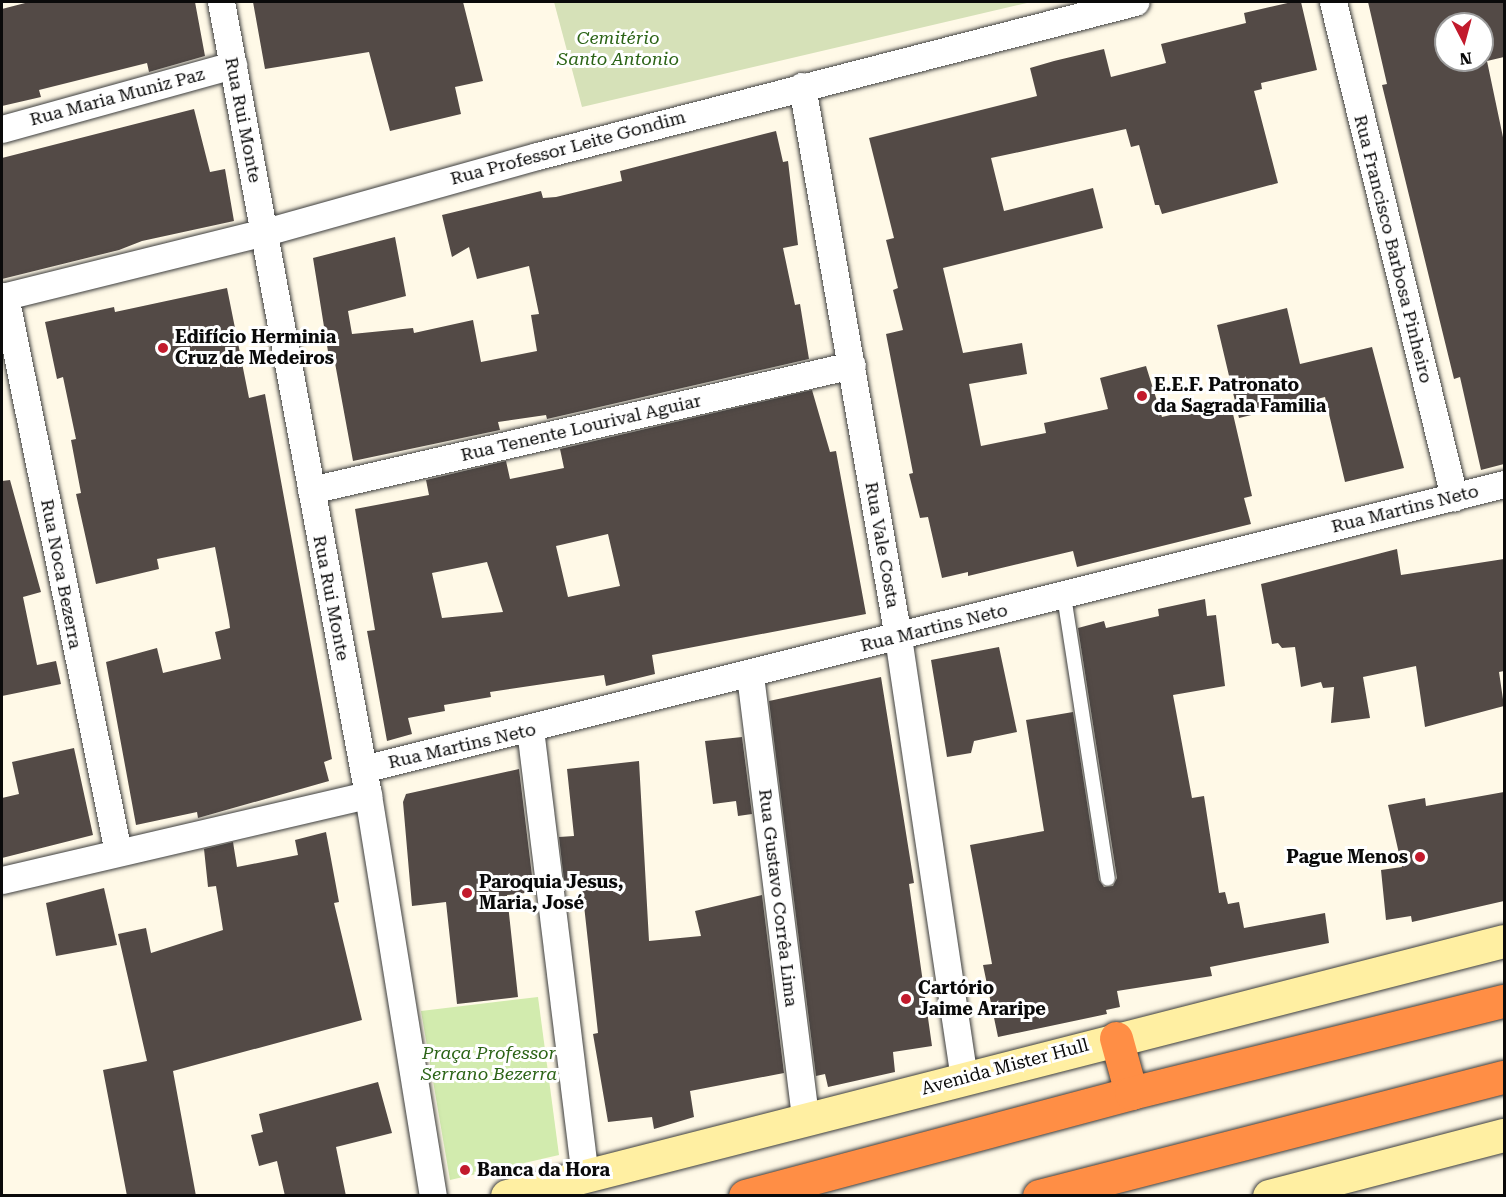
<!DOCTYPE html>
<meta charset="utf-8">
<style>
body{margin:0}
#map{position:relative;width:1506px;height:1197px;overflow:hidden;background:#fff9e7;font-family:"Roboto Serif",serif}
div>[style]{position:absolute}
.green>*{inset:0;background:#d2ebae}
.cemetery>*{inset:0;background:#d6e1b8}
.building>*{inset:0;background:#534a46}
.roads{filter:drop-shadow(0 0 2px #3d3d3d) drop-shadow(0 0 2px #3d3d3d)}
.lane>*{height:14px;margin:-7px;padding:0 7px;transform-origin:7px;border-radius:7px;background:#fff}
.street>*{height:27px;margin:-13.5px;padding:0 13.5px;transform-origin:13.5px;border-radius:13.5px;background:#fff}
.secondary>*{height:33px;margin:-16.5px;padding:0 16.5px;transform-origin:16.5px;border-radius:16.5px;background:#ffefa2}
.highway>*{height:33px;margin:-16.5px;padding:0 16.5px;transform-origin:16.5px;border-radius:16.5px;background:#ff8e45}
.dots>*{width:16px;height:16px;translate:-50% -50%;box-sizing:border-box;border:3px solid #fff;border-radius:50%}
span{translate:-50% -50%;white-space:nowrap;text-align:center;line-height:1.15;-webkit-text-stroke:6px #fff;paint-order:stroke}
.park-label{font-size:18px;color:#2c6417;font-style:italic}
.street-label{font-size:18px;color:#0a0a0a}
.poi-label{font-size:18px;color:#0a0a0a;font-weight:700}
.left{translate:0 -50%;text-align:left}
.right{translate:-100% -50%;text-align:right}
.frame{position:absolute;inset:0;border:3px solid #0a0a0a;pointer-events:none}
.north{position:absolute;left:1434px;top:12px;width:60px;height:60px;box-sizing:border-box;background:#fff;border:2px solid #9d9d9d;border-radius:50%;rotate:174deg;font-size:16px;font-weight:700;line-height:24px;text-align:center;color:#0a0a0a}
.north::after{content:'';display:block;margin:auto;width:21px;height:27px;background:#c21a2c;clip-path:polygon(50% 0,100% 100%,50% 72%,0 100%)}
</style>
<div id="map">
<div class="green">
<div style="clip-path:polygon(538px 997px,559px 1155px,450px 1180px,421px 1011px)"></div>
</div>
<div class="cemetery">
<div style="clip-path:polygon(554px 2px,1027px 2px,1027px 3px,582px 107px)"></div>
</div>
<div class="building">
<div style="clip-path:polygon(29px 2px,195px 2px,205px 56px,149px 72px,147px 63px,39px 90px,41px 97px,2px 106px,2px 9px)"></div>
<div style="clip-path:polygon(253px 2px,463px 2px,483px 81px,455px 87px,461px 114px,390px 131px,369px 52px,265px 69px)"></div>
<div style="clip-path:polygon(1292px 2px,1301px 2px,1317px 70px,1261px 83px,1262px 89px,1254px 91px,1278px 183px,1162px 214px,1159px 205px,1155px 205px,1139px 145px,1131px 147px,1126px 129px,991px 158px,1004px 211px,1093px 188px,1103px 228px,943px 268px,963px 353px,1022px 343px,1027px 374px,969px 384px,981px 446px,1046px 433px,1044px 423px,1108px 409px,1100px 378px,1146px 366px,1162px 417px,1230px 401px,1252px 496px,1244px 498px,1251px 524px,1077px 567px,1073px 551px,968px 576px,968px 572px,942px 578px,928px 517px,920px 518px,909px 474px,913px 473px,886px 334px,903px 330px,893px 290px,898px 288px,886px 240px,894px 238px,869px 138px,1037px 96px,1030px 68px,1054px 61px,1104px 49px,1111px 77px,1166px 63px,1161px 44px,1246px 23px,1244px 13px)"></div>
<div style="clip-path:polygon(evenodd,1368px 2px,1504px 2px,1504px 57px,1487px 61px,1504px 142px,1504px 464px,1481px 470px,1460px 377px,1454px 379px,1382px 85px,1387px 84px,1368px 2px,1446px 24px,1482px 24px,1482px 60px,1446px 60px,1446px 24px)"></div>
<div style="clip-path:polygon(194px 109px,210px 172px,225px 169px,234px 221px,142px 241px,119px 250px,2px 279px,2px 158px)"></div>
<div style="clip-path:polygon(776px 131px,783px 162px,788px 161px,798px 245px,783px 248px,795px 305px,800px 304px,809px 359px,547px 419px,546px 415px,498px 422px,500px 430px,353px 461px,335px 363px,330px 364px,313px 258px,395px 237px,406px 296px,348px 311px,352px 334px,413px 328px,414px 333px,473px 320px,481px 362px,537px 351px,531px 315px,539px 314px,529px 266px,477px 279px,469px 247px,452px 257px,442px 215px,541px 191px,543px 198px,556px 197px,622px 181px,620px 171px)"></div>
<div style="clip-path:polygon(227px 288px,249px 398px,265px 394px,332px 759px,324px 762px,329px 781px,198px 818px,197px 812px,136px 825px,106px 662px,157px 648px,163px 673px,221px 659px,215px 632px,230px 628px,229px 620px,215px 547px,157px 559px,159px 569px,96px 584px,76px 494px,81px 493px,71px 440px,76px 439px,63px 377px,57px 379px,45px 322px,114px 307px,115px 312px)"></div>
<div style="clip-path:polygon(1287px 308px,1300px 364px,1372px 347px,1404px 468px,1345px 482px,1325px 397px,1239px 418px,1217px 325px)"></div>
<div style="clip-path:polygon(evenodd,812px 390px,830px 452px,836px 451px,866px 614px,652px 655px,655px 674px,606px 686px,604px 675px,490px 692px,491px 697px,444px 705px,445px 711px,408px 718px,412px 734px,387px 741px,367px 631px,375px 630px,355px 509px,429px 495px,426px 480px,506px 461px,510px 479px,564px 468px,560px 449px,812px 390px,608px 534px,620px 586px,568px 597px,556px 546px,608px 534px,812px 390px,487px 562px,503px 612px,442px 618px,432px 573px,487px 562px)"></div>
<div style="clip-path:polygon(10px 480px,41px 592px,23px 597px,37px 665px,56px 661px,61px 684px,2px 696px,2px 481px)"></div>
<div style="clip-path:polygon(1397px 549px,1401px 575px,1504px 559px,1504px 671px,1499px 672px,1504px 706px,1425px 727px,1416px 666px,1363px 677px,1370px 718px,1331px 723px,1334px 687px,1323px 688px,1321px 682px,1301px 687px,1295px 647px,1282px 648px,1278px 643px,1272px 644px,1261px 584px)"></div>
<div style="clip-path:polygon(1205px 599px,1207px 616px,1216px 615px,1225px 686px,1173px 695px,1192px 798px,1204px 796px,1219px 893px,1225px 892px,1228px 904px,1239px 902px,1244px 928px,1325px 913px,1329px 943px,1210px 967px,1212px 976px,1117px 991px,1120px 1007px,1106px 1010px,1107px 1014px,998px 1037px,983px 965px,992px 964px,970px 845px,1044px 831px,1026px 720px,1073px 712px,1099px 880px,1104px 887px,1113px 886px,1117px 878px,1078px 628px,1104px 621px,1106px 628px,1159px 616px,1158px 609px)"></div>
<div style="clip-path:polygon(999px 647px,1017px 732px,974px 741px,971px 753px,947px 757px,931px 660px)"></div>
<div style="clip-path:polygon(881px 677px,914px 883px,909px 884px,932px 1046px,893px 1052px,895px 1072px,828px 1087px,825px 1074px,816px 1076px,769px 701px)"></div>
<div style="clip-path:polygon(742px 737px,752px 814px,738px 816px,736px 801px,713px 804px,705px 741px)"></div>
<div style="clip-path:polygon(74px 748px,93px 835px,2px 858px,2px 798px,19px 794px,12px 762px)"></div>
<div style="clip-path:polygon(639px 761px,649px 941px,701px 936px,695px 911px,762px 895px,784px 1073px,690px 1091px,694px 1117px,654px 1129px,652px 1117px,608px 1122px,593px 1034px,598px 1033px,582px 887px,565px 889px,559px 837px,574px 836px,567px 769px)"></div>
<div style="clip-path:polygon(519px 769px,534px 892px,507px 895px,518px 997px,457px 1004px,446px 902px,412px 906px,403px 802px,406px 794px)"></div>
<div style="clip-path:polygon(1504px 792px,1504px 901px,1412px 922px,1411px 916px,1386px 920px,1381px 870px,1402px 867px,1388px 805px,1425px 798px,1426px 806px)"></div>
<div style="clip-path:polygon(326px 832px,339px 902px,334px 903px,362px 1020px,173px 1071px,196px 1196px,127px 1196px,103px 1070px,147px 1061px,118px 934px,146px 928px,151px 953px,223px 930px,216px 886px,208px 887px,204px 849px,233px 842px,237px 867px,298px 855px,295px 840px)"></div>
<div style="clip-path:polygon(104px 888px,117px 945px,56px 956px,46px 903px)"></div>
<div style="clip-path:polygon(378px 1082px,392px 1133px,336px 1147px,346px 1196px,285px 1196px,277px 1161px,259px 1166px,251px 1135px,263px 1132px,259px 1114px)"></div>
</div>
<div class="roads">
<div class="lane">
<div style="left:1064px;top:596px;width:286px;rotate:81.2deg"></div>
</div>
<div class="street">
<div style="left:221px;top:2px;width:807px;rotate:79.5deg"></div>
<div style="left:368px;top:795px;width:406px;rotate:80.8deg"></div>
<div style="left:1333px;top:2px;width:510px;rotate:76.26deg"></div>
<div style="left:802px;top:86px;width:559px;rotate:80.12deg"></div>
<div style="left:898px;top:637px;width:445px;rotate:81.5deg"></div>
<div style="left:2px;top:129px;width:240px;rotate:-15.5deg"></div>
<div style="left:5px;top:296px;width:567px;rotate:78.51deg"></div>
<div style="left:2px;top:297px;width:271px;rotate:-13.9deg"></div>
<div style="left:265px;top:232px;width:282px;rotate:-15.6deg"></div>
<div style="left:537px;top:156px;width:618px;rotate:-14.44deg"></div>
<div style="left:311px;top:490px;width:555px;rotate:-13.01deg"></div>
<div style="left:750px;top:675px;width:450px;rotate:82.9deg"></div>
<div style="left:530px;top:729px;width:451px;rotate:83deg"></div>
<div style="left:363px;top:769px;width:1176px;rotate:-14.02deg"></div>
<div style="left:2px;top:880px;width:376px;rotate:-13.1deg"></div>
</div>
<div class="secondary">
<div style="left:507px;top:1196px;width:1029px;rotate:-14.35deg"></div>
<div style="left:1269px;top:1196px;width:243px;rotate:-14.6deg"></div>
</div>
<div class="highway">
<div style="left:1116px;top:1038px;width:57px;rotate:74.7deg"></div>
<div style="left:745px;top:1196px;width:400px;rotate:-14.9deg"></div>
<div style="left:1131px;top:1093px;width:384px;rotate:-13.9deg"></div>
<div style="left:1039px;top:1196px;width:480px;rotate:-14.4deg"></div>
</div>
</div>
<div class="dots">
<div style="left:163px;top:348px;background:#c21a2c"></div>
<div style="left:1142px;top:396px;background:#c21a2c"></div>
<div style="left:1420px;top:857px;background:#c21a2c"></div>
<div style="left:467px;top:893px;background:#c21a2c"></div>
<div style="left:906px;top:999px;background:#c21a2c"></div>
<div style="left:465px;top:1170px;background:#c21a2c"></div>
</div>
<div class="park-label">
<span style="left:618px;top:49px">Cemitério<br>Santo Antonio</span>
<span style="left:489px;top:1064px">Praça Professor<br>Serrano Bezerra</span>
</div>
<div class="street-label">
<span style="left:117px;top:97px;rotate:-15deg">Rua Maria Muniz Paz</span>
<span style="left:243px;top:120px;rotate:79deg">Rua Rui Monte</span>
<span style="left:568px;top:148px;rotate:-15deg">Rua Professor Leite Gondim</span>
<span style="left:1393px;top:249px;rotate:76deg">Rua Francisco Barbosa Pinheiro</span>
<span style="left:581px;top:428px;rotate:-13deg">Rua Tenente Lourival Aguiar</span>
<span style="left:1405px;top:509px;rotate:-14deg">Rua Martins Neto</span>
<span style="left:882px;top:545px;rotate:80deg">Rua Vale Costa</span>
<span style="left:61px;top:574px;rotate:79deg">Rua Noca Bezerra</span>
<span style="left:331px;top:598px;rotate:79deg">Rua Rui Monte</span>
<span style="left:934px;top:628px;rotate:-14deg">Rua Martins Neto</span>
<span style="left:462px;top:746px;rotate:-13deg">Rua Martins Neto</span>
<span style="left:778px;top:898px;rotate:83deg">Rua Gustavo Corrêa Lima</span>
<span style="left:1005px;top:1067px;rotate:-15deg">Avenida Mister Hull</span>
</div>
<div class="poi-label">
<span class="left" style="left:175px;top:348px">Edifício Herminia<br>Cruz de Medeiros</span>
<span class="left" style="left:1154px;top:396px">E.E.F. Patronato<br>da Sagrada Familia</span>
<span class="right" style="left:1408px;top:857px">Pague Menos</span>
<span class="left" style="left:479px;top:893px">Paroquia Jesus,<br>Maria, José</span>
<span class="left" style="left:918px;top:999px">Cartório<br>Jaime Araripe</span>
<span class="left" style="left:477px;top:1170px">Banca da Hora</span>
</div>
<div class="frame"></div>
<div class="north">N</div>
</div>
